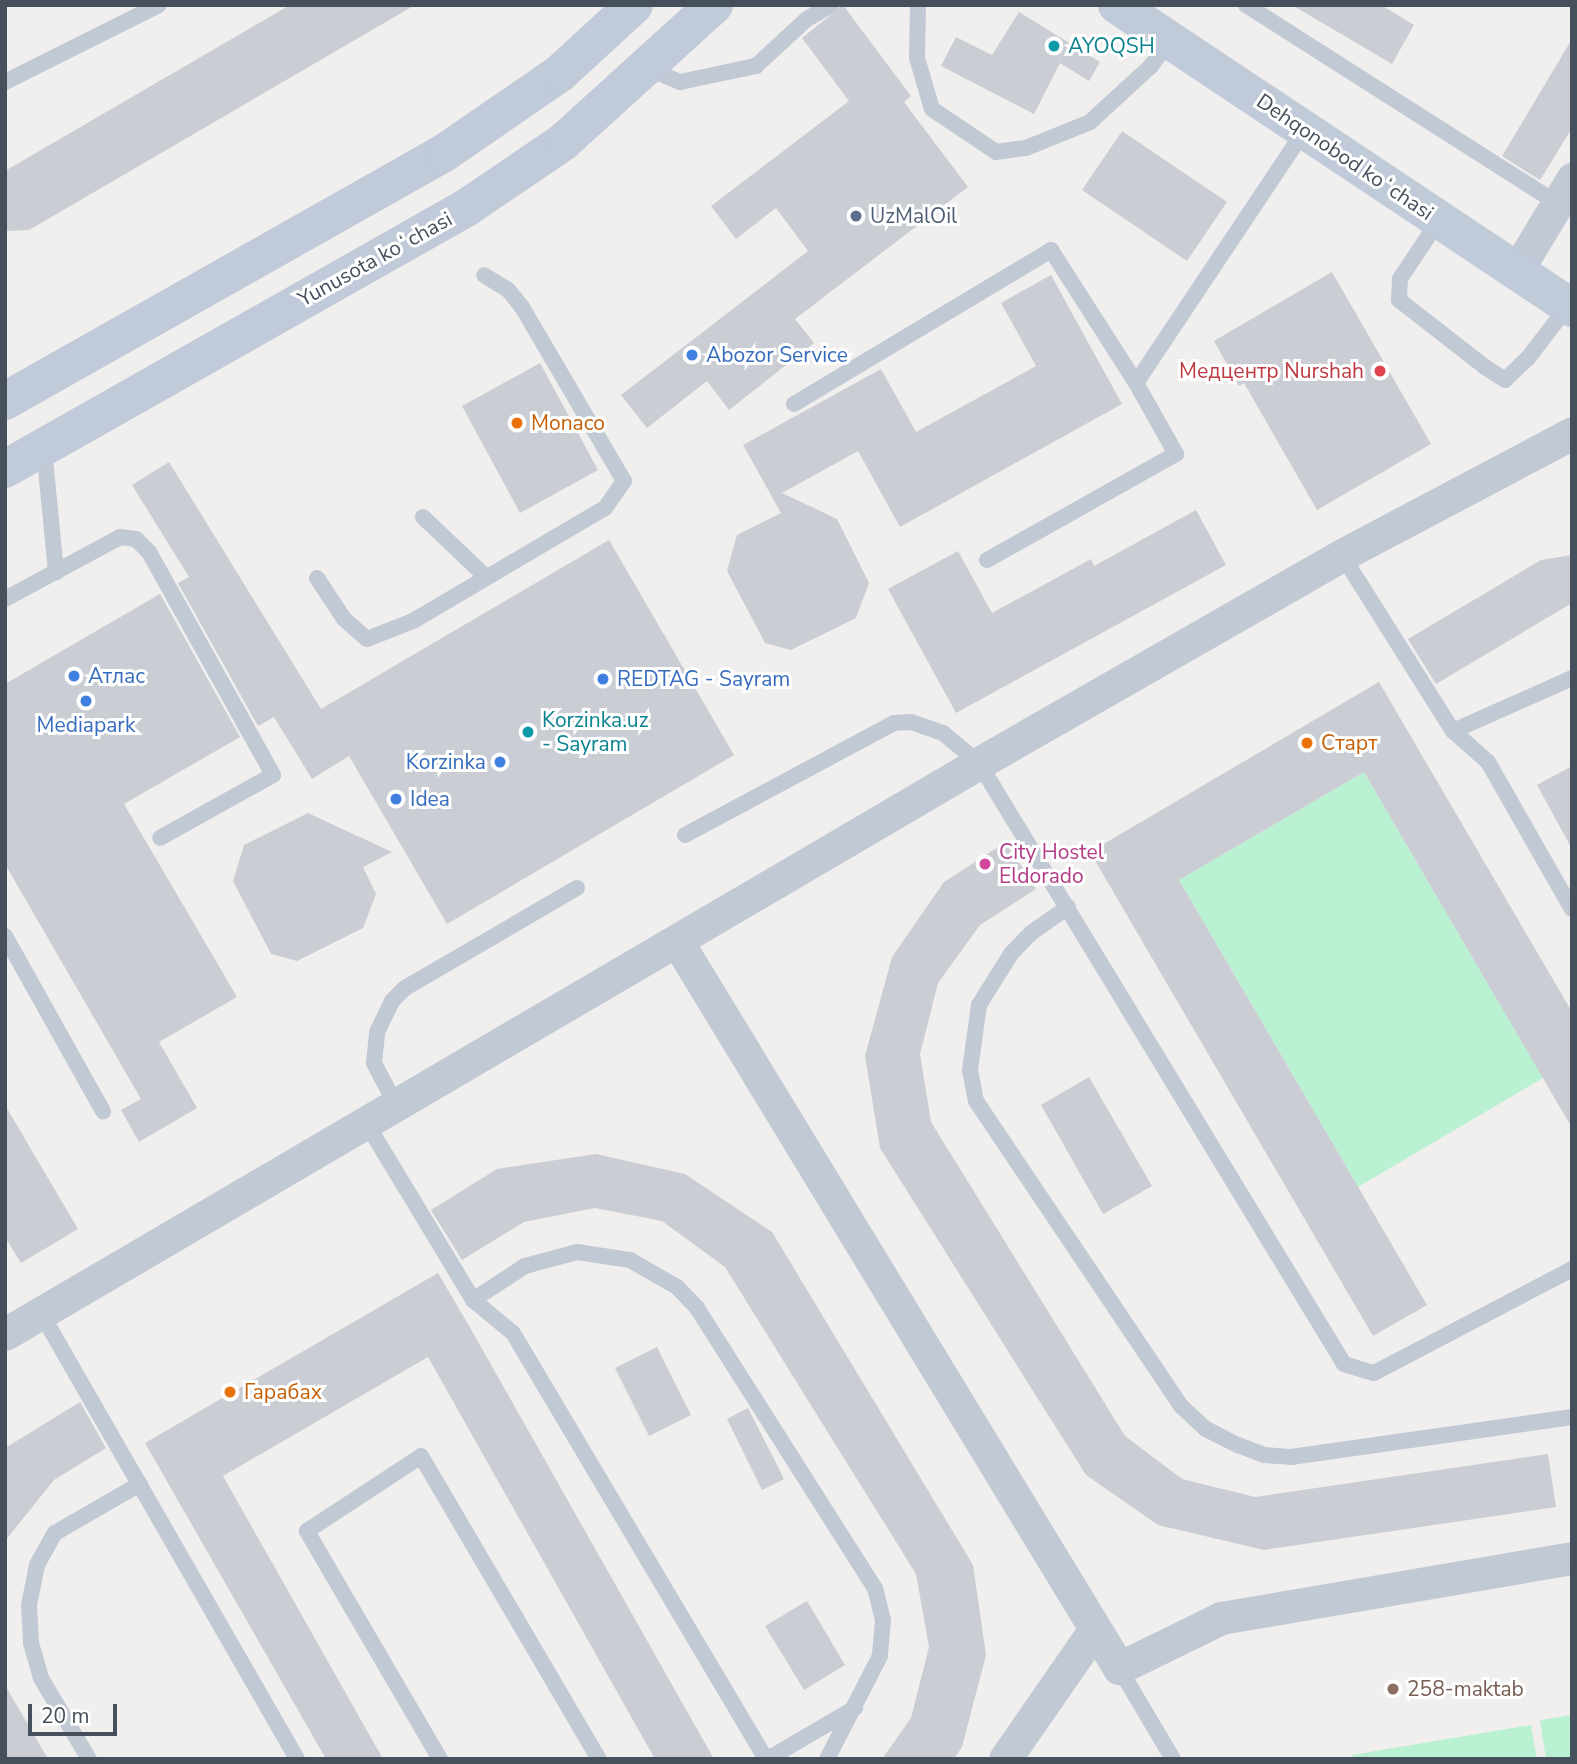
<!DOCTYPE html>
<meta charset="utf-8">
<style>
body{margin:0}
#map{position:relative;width:1577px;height:1764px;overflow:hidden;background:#f1eeee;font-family:"Nunito Sans",sans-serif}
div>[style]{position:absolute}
.green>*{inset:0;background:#baf1d2}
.building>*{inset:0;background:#cacdd3}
.lane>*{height:16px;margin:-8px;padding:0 8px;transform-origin:8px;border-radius:8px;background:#c1c9d4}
.street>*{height:33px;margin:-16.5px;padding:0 16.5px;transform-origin:16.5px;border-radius:16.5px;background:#c1c9d4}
.secondary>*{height:38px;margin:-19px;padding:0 19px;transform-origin:19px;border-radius:19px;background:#c0cad8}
.dots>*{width:19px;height:19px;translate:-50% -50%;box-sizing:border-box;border:4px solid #fff;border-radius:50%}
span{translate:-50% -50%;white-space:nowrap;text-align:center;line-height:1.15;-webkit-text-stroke:6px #fff;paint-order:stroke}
.culture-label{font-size:21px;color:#0d838f}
.left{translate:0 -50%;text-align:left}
.street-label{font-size:21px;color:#45505c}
.service-label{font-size:21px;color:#4e5e75}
.shop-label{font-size:21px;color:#366cbe}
.right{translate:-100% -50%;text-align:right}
.health-label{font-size:21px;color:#be3a42}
.food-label{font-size:21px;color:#c56008}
.hotel-label{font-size:21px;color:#b23c85}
.education-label{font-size:21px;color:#785e54}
.frame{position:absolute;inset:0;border:7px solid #45505c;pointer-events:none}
.scale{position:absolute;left:28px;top:1704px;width:89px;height:32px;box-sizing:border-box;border:4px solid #45505c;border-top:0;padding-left:9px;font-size:21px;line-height:24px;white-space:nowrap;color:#45505c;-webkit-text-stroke:5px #fff;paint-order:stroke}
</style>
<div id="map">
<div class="green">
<div style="clip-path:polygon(1364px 772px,1543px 1078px,1358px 1187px,1179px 880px)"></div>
<div style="clip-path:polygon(1572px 1715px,1572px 1759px,1546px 1759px,1540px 1720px)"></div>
<div style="clip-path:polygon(1531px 1725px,1537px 1759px,1353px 1759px,1352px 1755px)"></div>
</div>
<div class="building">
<div style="clip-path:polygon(290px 5px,415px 5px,29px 230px,5px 231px,5px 171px)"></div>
<div style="clip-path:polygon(843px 5px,911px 96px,904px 102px,968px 187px,795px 319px,814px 343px,729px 410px,707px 381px,647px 428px,621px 395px,808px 251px,776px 208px,736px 239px,711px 206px,849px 101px,802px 38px)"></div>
<div style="clip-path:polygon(1292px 5px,1381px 5px,1414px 25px,1392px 64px)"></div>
<div style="clip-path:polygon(1019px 12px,1100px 62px,1089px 81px,1060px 63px,1034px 114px,941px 66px,956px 37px,992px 55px)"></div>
<div style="clip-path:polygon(1572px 39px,1572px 128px,1540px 180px,1502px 156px)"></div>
<div style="clip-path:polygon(1122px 131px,1227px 202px,1187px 261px,1082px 190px)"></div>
<div style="clip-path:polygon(1332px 272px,1431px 444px,1317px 510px,1244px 383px,1239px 386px,1214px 341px)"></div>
<div style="clip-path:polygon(1051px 275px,1122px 404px,900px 527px,858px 451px,782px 493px,837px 519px,869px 583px,856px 618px,791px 650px,765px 643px,727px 571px,737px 535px,781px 513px,743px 445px,881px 369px,916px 432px,1036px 366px,1001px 303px)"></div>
<div style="clip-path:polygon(540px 363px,598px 470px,520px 513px,462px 406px)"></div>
<div style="clip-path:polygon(169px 462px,321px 709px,609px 540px,734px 755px,447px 924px,349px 756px,312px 779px,274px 717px,258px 726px,178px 583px,189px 577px,132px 485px)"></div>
<div style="clip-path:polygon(1196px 510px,1226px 565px,956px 713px,888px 589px,958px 551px,992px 613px,1091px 559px,1094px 566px)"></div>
<div style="clip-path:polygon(1572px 555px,1572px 603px,1436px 684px,1408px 639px,1541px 560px)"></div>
<div style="clip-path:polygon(160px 594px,240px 737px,124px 804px,237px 997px,159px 1042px,197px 1108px,139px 1142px,121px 1110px,141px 1099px,5px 864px,5px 684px)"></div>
<div style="clip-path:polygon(1379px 682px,1572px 1012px,1572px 1128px,1364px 772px,1179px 880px,1427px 1305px,1373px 1336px,1090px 852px)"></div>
<div style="clip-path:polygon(1572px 766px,1572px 849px,1537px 785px)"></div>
<div style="clip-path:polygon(308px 813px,392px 852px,363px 867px,376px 894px,363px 928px,297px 961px,271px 954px,233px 881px,244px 845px)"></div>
<div style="clip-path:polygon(1006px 842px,1036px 889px,980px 925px,938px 983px,920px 1054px,931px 1122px,1125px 1436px,1182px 1479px,1255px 1497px,1548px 1454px,1556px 1507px,1264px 1550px,1158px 1525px,1086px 1475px,880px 1148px,865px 1056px,892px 957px,944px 882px)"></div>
<div style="clip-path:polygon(1089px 1077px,1152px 1186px,1103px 1214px,1041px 1105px)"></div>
<div style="clip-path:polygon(5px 1105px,78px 1229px,21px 1263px,5px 1237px)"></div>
<div style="clip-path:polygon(596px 1154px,685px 1174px,772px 1232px,973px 1565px,986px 1655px,962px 1747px,954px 1759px,882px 1759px,911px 1718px,929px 1647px,916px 1574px,725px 1267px,662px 1221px,595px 1208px,524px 1222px,462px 1260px,431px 1210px,497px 1169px)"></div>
<div style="clip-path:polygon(438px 1273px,472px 1331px,714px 1759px,655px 1759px,428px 1357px,223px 1476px,383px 1759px,326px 1759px,145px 1443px)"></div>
<div style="clip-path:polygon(657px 1347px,691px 1415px,649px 1436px,615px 1368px)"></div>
<div style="clip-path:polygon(80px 1402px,106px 1448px,54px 1480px,5px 1541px,5px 1448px)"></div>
<div style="clip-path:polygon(748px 1408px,784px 1479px,762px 1490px,727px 1419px)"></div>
<div style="clip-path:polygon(807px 1601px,845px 1665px,804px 1690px,765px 1626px)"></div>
<div style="clip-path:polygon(5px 1685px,48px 1759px,5px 1759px)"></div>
</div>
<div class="lane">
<div style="left:918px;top:5px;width:53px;rotate:91.1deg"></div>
<div style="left:917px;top:58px;width:53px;rotate:73.6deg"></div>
<div style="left:932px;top:109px;width:77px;rotate:33.9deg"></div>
<div style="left:996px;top:152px;width:30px;rotate:-8deg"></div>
<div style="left:1026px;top:148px;width:69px;rotate:-22.1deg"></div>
<div style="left:1090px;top:122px;width:83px;rotate:-42.6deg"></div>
<div style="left:1151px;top:66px;width:32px;rotate:-54deg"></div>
<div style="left:1246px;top:5px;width:370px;rotate:32.5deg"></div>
<div style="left:648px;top:68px;width:35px;rotate:24deg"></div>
<div style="left:680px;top:82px;width:78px;rotate:-11.9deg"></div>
<div style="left:756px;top:66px;width:69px;rotate:-42.7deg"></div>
<div style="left:807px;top:19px;width:28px;rotate:-30deg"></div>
<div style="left:5px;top:82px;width:172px;rotate:-26.6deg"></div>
<div style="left:1439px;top:220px;width:71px;rotate:123.5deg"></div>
<div style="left:1400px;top:279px;width:21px;rotate:93deg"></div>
<div style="left:1399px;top:300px;width:109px;rotate:37.9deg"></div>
<div style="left:1485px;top:367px;width:24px;rotate:33deg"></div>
<div style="left:1505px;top:380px;width:32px;rotate:-44deg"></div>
<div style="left:1528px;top:358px;width:66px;rotate:-52.4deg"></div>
<div style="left:794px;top:404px;width:300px;rotate:-30.9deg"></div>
<div style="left:1051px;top:250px;width:158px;rotate:57.4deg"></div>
<div style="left:1136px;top:383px;width:304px;rotate:-56.3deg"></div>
<div style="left:44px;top:449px;width:124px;rotate:84.4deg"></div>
<div style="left:423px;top:517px;width:86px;rotate:43.6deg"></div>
<div style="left:1342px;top:555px;width:208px;rotate:57.8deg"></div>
<div style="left:1453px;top:731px;width:130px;rotate:-24deg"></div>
<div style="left:987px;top:560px;width:217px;rotate:-29.3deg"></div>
<div style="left:1176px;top:454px;width:81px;rotate:-119.4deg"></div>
<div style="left:317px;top:578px;width:49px;rotate:56.6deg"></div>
<div style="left:344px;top:619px;width:30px;rotate:41deg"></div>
<div style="left:367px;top:639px;width:49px;rotate:-21.4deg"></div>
<div style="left:413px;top:621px;width:223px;rotate:-30.5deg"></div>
<div style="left:605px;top:508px;width:33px;rotate:-55deg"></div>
<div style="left:624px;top:481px;width:202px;rotate:-120.4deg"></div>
<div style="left:522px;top:307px;width:22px;rotate:-129deg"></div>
<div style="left:508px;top:290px;width:28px;rotate:-148deg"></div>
<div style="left:5px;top:599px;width:131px;rotate:-28.3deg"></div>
<div style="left:120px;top:537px;width:16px;rotate:7deg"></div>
<div style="left:136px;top:539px;width:18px;rotate:45deg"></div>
<div style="left:149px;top:552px;width:255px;rotate:60.9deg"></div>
<div style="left:273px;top:775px;width:129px;rotate:150.9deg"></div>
<div style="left:1453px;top:731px;width:47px;rotate:41.5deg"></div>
<div style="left:1488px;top:762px;width:169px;rotate:60.3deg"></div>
<div style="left:685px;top:835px;width:237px;rotate:-28.2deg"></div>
<div style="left:894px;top:723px;width:17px;rotate:-3deg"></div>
<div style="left:911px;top:722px;width:34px;rotate:19deg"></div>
<div style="left:943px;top:733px;width:47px;rotate:39.8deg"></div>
<div style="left:979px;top:763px;width:703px;rotate:58.73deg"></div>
<div style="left:1344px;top:1364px;width:31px;rotate:17deg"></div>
<div style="left:1374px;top:1373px;width:224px;rotate:-27.7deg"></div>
<div style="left:1068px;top:907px;width:45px;rotate:144.9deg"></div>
<div style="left:1031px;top:933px;width:29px;rotate:134deg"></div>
<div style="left:1011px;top:954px;width:60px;rotate:122.1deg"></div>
<div style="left:979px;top:1005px;width:66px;rotate:97.9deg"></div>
<div style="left:970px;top:1070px;width:32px;rotate:79deg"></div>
<div style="left:976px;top:1101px;width:367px;rotate:56.1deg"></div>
<div style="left:1181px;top:1406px;width:34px;rotate:43deg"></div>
<div style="left:1206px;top:1429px;width:36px;rotate:27deg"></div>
<div style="left:1238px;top:1445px;width:28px;rotate:21deg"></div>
<div style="left:1264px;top:1455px;width:27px;rotate:4deg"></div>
<div style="left:1291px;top:1457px;width:284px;rotate:-8.1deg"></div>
<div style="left:5px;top:936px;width:201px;rotate:60.8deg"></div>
<div style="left:397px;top:1107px;width:50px;rotate:-117.6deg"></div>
<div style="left:374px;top:1063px;width:31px;rotate:-84deg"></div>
<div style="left:377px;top:1032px;width:34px;rotate:-64deg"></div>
<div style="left:392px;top:1001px;width:18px;rotate:-45deg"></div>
<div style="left:405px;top:988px;width:199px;rotate:-30.2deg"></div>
<div style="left:367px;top:1124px;width:205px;rotate:58.9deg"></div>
<div style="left:473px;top:1300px;width:52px;rotate:39.5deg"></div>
<div style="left:513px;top:1333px;width:495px;rotate:59.3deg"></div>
<div style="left:473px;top:1300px;width:62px;rotate:-33.2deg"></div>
<div style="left:525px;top:1266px;width:54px;rotate:-15.1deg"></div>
<div style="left:577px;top:1252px;width:54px;rotate:8.6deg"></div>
<div style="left:630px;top:1260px;width:54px;rotate:29.9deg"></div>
<div style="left:677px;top:1287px;width:29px;rotate:46deg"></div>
<div style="left:697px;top:1308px;width:332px;rotate:57.6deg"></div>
<div style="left:875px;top:1588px;width:33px;rotate:76deg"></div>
<div style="left:883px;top:1620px;width:36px;rotate:95deg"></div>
<div style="left:880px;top:1656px;width:116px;rotate:117.2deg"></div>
<div style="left:41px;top:1313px;width:514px;rotate:60.14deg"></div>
<div style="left:1119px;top:1668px;width:106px;rotate:59.3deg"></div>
<div style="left:89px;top:1759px;width:94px;rotate:-120.7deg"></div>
<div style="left:41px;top:1678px;width:37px;rotate:-106deg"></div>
<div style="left:31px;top:1642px;width:37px;rotate:-93deg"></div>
<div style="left:29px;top:1605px;width:41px;rotate:-78.7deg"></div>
<div style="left:37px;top:1565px;width:37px;rotate:-61deg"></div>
<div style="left:55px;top:1533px;width:98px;rotate:-30deg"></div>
<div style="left:440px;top:1759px;width:264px;rotate:-120.3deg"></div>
<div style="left:307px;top:1531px;width:136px;rotate:-33.3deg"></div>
<div style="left:421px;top:1456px;width:351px;rotate:59.6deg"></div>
<div style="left:768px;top:1759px;width:101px;rotate:-30.4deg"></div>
</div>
<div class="street">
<div style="left:1516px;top:272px;width:109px;rotate:-58.9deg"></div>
<div style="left:677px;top:941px;width:851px;rotate:58.7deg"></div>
<div style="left:1119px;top:1668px;width:114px;rotate:-26.1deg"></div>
<div style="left:1221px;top:1618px;width:356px;rotate:-9.7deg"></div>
<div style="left:5px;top:1334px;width:1129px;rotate:-30.38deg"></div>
<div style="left:979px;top:763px;width:418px;rotate:-29.8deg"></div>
<div style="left:1342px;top:555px;width:260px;rotate:-27.9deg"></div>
<div style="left:1005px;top:1759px;width:158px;rotate:-55.3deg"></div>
</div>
<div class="secondary">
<div style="left:1117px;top:5px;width:547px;rotate:33.66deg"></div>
<div style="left:5px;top:401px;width:504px;rotate:-29.46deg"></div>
<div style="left:444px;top:153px;width:140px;rotate:-34.5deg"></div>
<div style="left:559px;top:74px;width:102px;rotate:-42.6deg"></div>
<div style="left:5px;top:469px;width:530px;rotate:-29.52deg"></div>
<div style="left:466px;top:208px;width:117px;rotate:-34.2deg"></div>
<div style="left:563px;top:142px;width:204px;rotate:-42.2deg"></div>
</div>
<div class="dots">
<div style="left:1054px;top:46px;background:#0f9aa8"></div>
<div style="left:856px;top:216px;background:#5c6f8a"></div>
<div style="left:692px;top:355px;background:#3f7fe0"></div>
<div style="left:1380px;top:371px;background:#e0444e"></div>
<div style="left:517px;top:423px;background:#e8710a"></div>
<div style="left:74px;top:676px;background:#3f7fe0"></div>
<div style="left:603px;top:679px;background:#3f7fe0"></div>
<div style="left:86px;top:701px;background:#3f7fe0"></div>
<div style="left:528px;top:732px;background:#0f9aa8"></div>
<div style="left:1307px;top:743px;background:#e8710a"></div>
<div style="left:500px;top:762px;background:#3f7fe0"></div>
<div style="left:396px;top:799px;background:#3f7fe0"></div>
<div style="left:985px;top:864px;background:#d1479c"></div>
<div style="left:230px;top:1392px;background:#e8710a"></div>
<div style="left:1393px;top:1689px;background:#8d6e63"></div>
</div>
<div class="culture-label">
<span class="left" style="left:1068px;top:46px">AYOQSH</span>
<span class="left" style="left:542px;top:732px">Korzinka.uz<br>- Sayram</span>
</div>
<div class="street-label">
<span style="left:1345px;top:157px;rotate:34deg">Dehqonobod koʻchasi</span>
<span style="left:375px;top:259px;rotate:-29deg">Yunusota koʻchasi</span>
</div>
<div class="service-label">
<span class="left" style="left:870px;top:216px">UzMalOil</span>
</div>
<div class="shop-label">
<span class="left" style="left:706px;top:355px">Abozor Service</span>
<span class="left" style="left:88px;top:676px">Атлас</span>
<span class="left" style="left:617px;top:679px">REDTAG - Sayram</span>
<span style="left:86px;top:725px">Mediapark</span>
<span class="right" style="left:486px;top:762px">Korzinka</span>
<span class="left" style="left:410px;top:799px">Idea</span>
</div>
<div class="health-label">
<span class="right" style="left:1364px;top:371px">Медцентр Nurshah</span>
</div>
<div class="food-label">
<span class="left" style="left:531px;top:423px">Monaco</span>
<span class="left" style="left:1321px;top:743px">Старт</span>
<span class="left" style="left:244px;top:1392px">Гарабах</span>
</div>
<div class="hotel-label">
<span class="left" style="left:999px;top:864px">City Hostel<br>Eldorado</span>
</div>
<div class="education-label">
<span class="left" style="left:1407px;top:1689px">258-maktab</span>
</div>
<div class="frame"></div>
<div class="scale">20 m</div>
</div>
